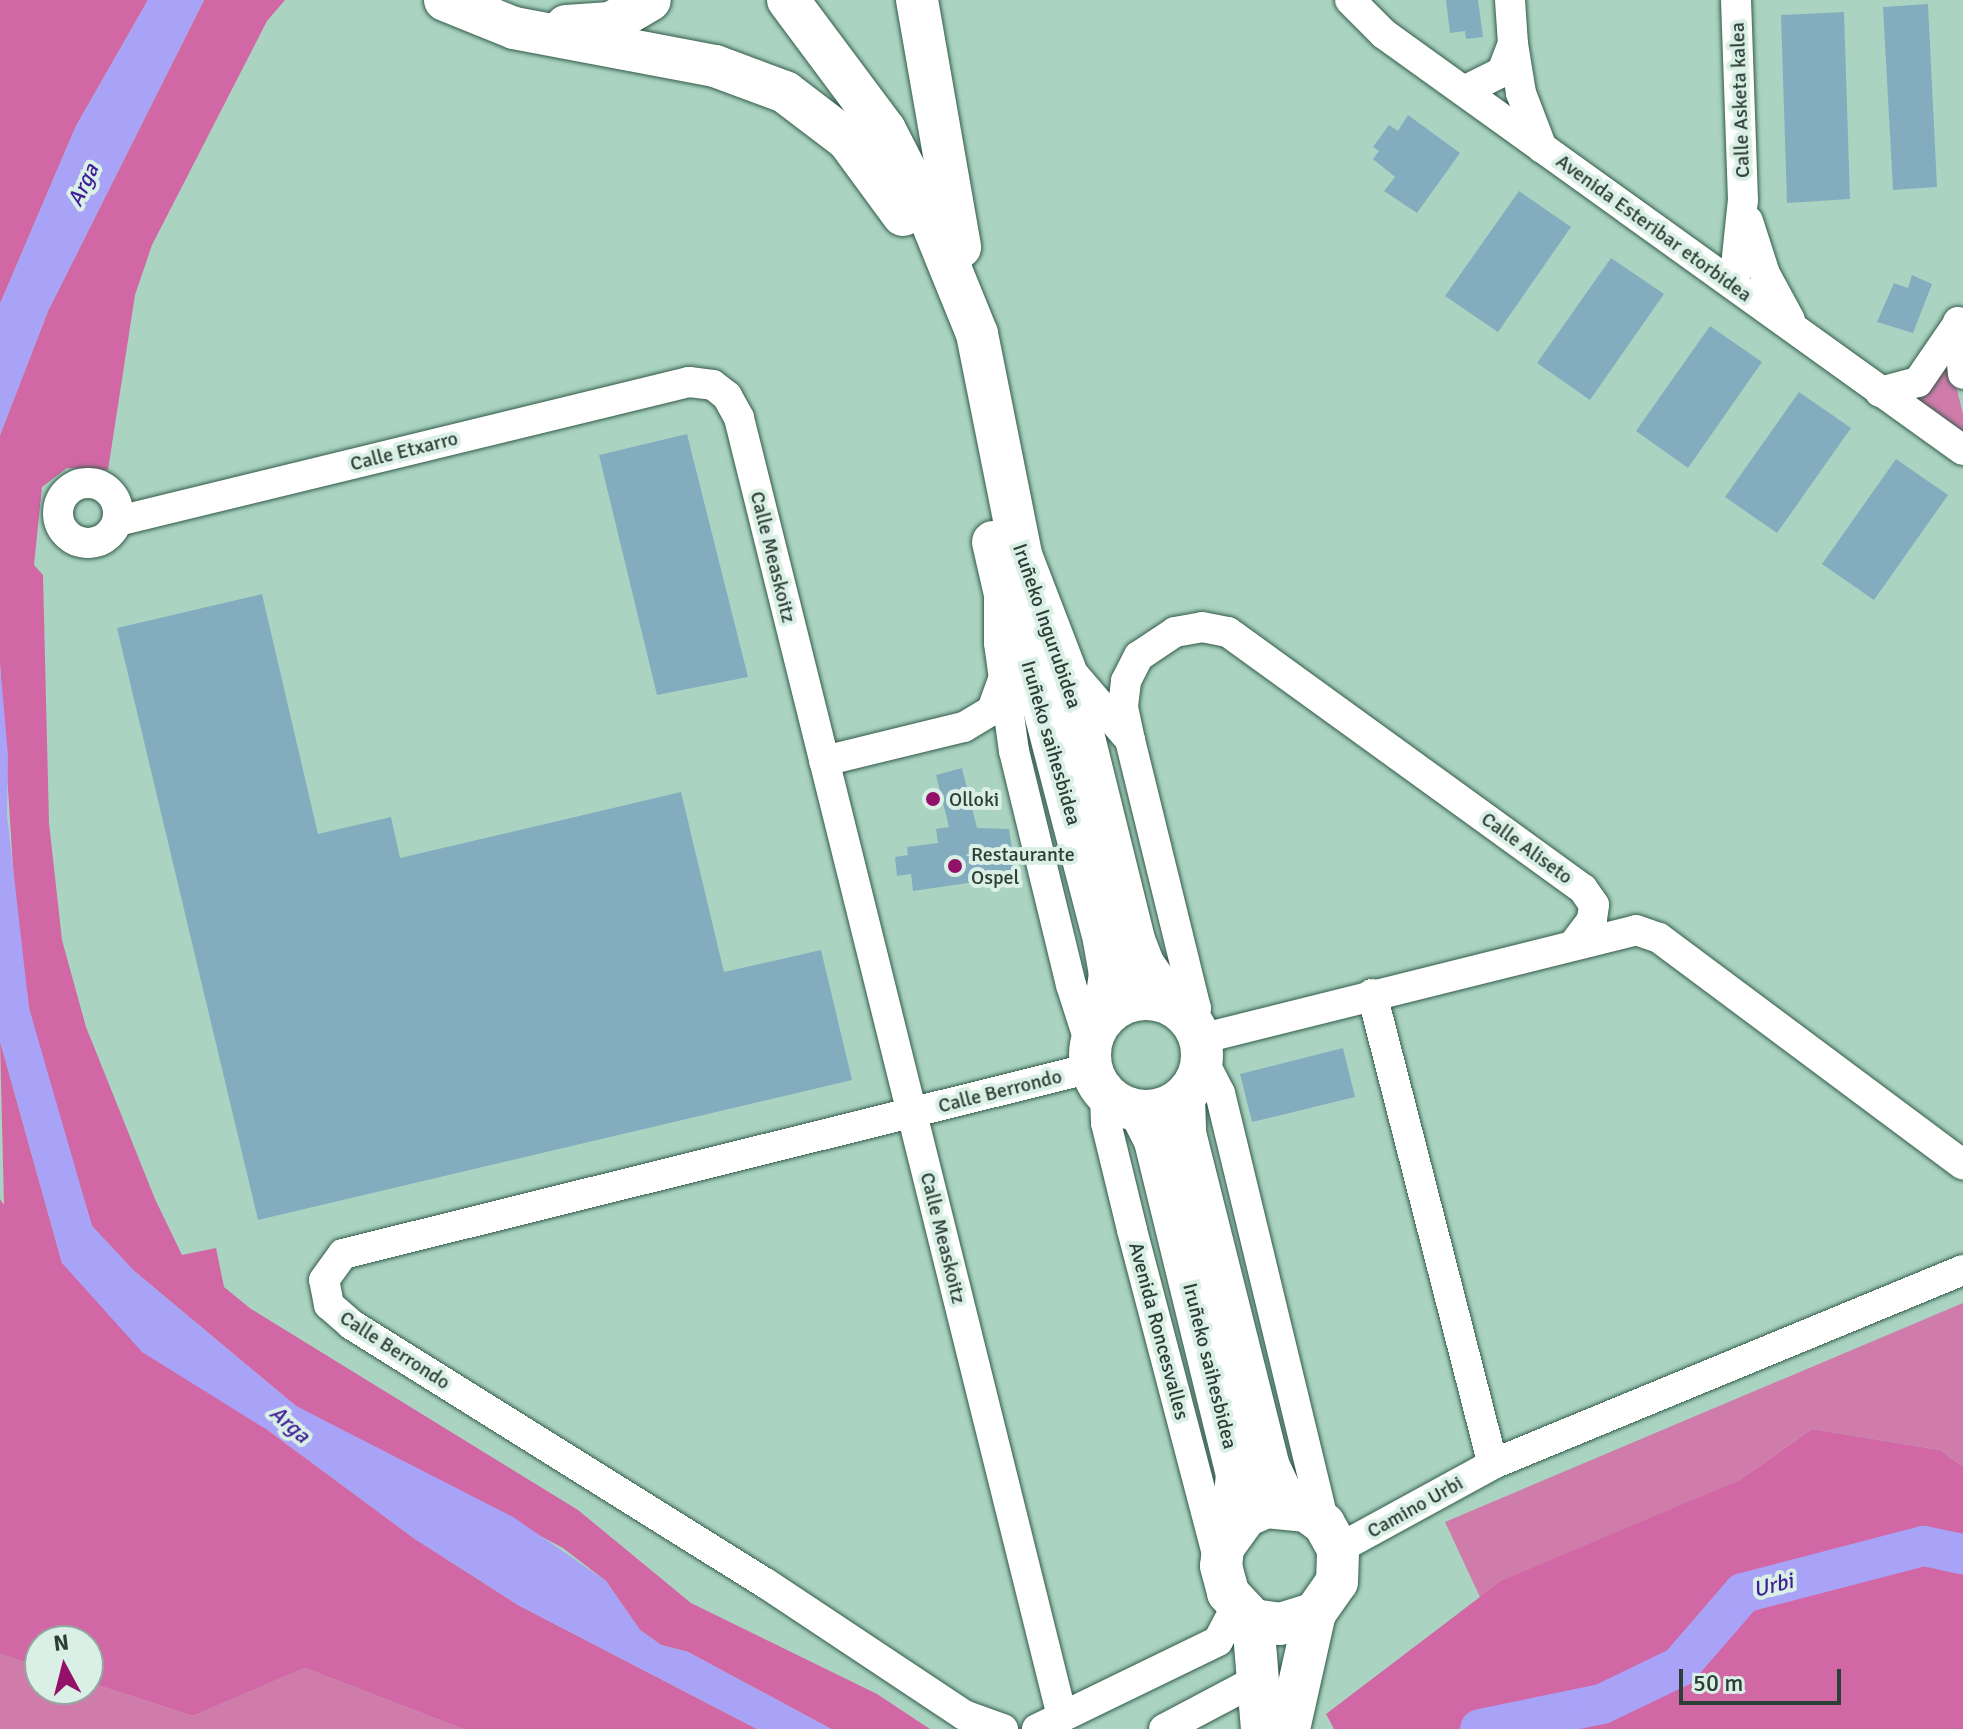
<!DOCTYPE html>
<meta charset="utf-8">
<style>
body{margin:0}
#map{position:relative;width:1963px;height:1729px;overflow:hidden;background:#aad4c1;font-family:Signika,sans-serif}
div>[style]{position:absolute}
.green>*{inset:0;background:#cf7caa}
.forest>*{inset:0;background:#d168a5}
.water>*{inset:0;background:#a9a3f8}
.river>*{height:40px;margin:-20px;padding:0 20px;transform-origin:20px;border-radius:20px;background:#a9a3f8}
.building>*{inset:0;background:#83adbf}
.roads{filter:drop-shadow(0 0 2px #335a4a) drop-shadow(0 0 2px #335a4a)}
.minor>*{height:30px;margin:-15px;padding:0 15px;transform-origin:15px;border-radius:15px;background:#fff}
.minor>.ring{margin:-15px;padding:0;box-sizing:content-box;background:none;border:30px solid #fff;border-radius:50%}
.highway>*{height:42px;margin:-21px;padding:0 21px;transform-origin:21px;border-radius:21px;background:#fff}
.highway>.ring{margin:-21px;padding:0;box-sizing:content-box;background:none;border:42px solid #fff;border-radius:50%}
.dots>*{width:22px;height:22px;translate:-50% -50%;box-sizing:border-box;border:4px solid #daefe5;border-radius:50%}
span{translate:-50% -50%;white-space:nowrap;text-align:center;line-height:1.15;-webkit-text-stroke:8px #daefe5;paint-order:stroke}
.street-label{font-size:20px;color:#2d3e37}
.poi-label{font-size:20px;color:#2d3e37}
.left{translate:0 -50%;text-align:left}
.water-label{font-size:22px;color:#3f1e97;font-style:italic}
.north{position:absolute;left:24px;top:1625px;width:80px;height:80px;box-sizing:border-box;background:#daefe5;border:2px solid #95a89f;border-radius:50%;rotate:353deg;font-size:22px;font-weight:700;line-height:32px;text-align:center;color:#2d3e37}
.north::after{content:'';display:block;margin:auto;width:28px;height:36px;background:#94116a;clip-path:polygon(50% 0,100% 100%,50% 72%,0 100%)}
.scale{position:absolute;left:1679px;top:1669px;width:162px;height:36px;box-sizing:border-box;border:4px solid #2d3e37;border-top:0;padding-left:10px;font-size:24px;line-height:28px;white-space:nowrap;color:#2d3e37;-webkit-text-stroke:6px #daefe5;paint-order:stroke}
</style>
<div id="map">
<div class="green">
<div style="clip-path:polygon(1945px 362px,1952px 370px,1963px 414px,1963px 441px,1907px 394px)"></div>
<div style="clip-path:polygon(1963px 1303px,1963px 1467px,1940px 1450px,1812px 1429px,1740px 1480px,1480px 1597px,1445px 1522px)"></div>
<div style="clip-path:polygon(0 1654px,40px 1667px,40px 1689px,88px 1689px,88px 1682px,193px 1716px,305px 1668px,463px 1729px,0 1729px)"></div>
</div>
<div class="forest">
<div style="clip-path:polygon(0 0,148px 0,76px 126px,0 304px)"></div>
<div style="clip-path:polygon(204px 0,285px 0,267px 21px,152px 245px,135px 295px,108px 470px,67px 468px,42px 487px,34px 565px,43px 575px,49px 823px,62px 940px,86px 1027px,155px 1199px,182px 1255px,216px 1248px,224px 1287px,251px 1309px,578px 1510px,691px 1603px,877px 1694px,930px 1729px,831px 1729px,688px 1652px,661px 1645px,640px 1630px,606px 1581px,563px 1548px,296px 1406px,133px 1270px,92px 1226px,50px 1093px,29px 1008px,16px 914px,0 664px,0 435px,48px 311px)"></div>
<div style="clip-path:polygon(0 1041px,62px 1263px,269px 1431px,415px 1539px,518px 1605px,757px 1729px,463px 1729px,305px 1668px,193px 1716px,88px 1682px,88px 1641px,40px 1641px,40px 1667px,0 1654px,0 1199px,4px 1205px)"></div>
<div style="clip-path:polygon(1812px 1429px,1940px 1450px,1963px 1467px,1963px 1729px,1334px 1729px,1326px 1714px,1501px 1581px,1740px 1480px)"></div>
</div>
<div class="water">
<div style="clip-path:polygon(148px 0,204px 0,48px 311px,0 435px,0 304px,76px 126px)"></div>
<div style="clip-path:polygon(0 664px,8px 756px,7px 815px,29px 1008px,92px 1226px,133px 1270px,296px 1406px,513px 1517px,606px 1581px,640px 1630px,661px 1645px,688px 1652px,831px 1729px,757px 1729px,518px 1605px,415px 1539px,269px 1431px,142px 1352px,62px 1263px,0 1041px)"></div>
</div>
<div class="river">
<div style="left:1480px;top:1729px;width:125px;rotate:-11.6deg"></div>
<div style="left:1602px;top:1704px;width:85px;rotate:-25.7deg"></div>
<div style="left:1679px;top:1667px;width:98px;rotate:-49.1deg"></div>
<div style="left:1743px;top:1593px;width:187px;rotate:-14.6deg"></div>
<div style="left:1924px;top:1546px;width:40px;rotate:12deg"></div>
</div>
<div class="building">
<div style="clip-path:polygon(1446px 0,1478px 0,1483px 37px,1466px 39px,1465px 31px,1450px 33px)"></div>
<div style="clip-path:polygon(1928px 4px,1937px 187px,1893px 190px,1883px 7px)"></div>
<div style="clip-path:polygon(1844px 12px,1850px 199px,1787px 203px,1781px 15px)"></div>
<div style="clip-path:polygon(1408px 115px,1460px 153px,1417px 213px,1384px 191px,1395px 177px,1373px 159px,1379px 151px,1373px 147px,1389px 125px,1398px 131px)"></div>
<div style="clip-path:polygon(1519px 191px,1571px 227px,1498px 332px,1445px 296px)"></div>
<div style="clip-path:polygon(1611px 258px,1664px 294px,1590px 400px,1537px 363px)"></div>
<div style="clip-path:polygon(1912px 275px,1932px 284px,1913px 333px,1877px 322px,1894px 283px,1908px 288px)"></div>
<div style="clip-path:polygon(1710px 326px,1762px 362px,1688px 468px,1636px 431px)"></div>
<div style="clip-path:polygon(1799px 392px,1851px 428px,1777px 533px,1725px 497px)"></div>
<div style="clip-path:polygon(687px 434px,748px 677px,657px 695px,599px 455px)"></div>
<div style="clip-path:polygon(1896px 459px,1948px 495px,1874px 600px,1822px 564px)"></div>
<div style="clip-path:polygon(262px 594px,318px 834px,391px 817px,400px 858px,681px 792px,724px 972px,821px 950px,852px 1080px,258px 1220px,117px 628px)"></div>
<div style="clip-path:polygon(962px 768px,977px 828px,1009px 829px,1016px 876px,913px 891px,911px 874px,897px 876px,895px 857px,908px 855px,907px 847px,938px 843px,936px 829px,949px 827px,936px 775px)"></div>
<div style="clip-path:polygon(1343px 1048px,1355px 1097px,1252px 1122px,1240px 1074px)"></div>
</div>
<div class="roads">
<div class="minor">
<div style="left:1350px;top:0;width:48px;rotate:45deg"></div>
<div style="left:1384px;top:34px;width:713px;rotate:35.7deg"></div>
<div style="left:1513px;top:44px;width:50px;rotate:80.7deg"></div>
<div style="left:1521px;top:93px;width:59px;rotate:69.1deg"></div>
<div style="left:1464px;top:91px;width:42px;rotate:-26.6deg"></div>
<div style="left:1502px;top:72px;width:30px;rotate:-69deg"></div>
<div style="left:1513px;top:44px;width:44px;rotate:-93.9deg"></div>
<div style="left:1748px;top:221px;width:56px;rotate:72.2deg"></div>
<div style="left:1765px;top:274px;width:52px;rotate:61.5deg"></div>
<div style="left:1734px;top:285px;width:85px;rotate:-84deg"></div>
<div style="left:1743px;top:200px;width:200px;rotate:-92deg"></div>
<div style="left:1958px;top:322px;width:52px;rotate:84.5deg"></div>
<div style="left:1880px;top:392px;width:39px;rotate:-15deg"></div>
<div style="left:1918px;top:382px;width:65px;rotate:-55.6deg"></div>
<div class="ring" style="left:58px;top:483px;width:30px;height:30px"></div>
<div style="left:118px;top:521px;width:588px;rotate:-13.68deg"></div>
<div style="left:689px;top:382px;width:24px;rotate:7deg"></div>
<div style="left:713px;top:385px;width:18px;rotate:38deg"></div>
<div style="left:727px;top:396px;width:25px;rotate:61deg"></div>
<div style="left:739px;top:418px;width:1338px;rotate:76.03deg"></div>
<div style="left:999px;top:600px;width:43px;rotate:90deg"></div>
<div style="left:999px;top:643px;width:109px;rotate:82.1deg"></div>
<div style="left:1014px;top:751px;width:241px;rotate:76.3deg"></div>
<div style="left:1071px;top:985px;width:62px;rotate:72.1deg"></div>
<div style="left:1070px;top:670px;width:92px;rotate:49.4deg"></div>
<div style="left:1130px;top:740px;width:276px;rotate:76.2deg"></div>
<div style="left:1196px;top:1008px;width:13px;rotate:113deg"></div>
<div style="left:1130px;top:740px;width:35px;rotate:-102deg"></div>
<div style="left:1123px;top:706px;width:25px;rotate:-83deg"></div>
<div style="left:1126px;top:681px;width:28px;rotate:-63deg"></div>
<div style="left:1139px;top:656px;width:43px;rotate:-33.7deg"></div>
<div style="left:1175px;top:632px;width:27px;rotate:-10deg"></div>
<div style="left:1202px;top:627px;width:26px;rotate:11deg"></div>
<div style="left:1228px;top:632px;width:438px;rotate:35.9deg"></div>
<div style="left:1583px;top:889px;width:19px;rotate:55deg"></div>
<div style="left:1594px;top:905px;width:15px;rotate:98deg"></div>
<div style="left:1592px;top:920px;width:30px;rotate:127deg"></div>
<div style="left:824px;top:761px;width:144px;rotate:-13.7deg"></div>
<div style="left:964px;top:727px;width:33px;rotate:-31deg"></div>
<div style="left:992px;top:710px;width:32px;rotate:-70deg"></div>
<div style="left:1372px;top:994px;width:485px;rotate:75.6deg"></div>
<div style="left:1200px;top:1039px;width:449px;rotate:-14deg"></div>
<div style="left:1636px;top:930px;width:24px;rotate:19deg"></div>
<div style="left:1659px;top:938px;width:379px;rotate:36.7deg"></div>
<div style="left:1202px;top:1058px;width:39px;rotate:63deg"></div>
<div style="left:1220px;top:1093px;width:443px;rotate:76.4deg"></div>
<div style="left:1105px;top:1094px;width:29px;rotate:88deg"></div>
<div style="left:1106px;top:1123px;width:110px;rotate:76.3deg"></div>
<div style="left:1132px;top:1230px;width:346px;rotate:75.3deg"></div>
<div style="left:1338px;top:1549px;width:177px;rotate:-28.7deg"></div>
<div style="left:1493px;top:1464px;width:508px;rotate:-22.43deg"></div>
<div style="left:1003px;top:1729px;width:41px;rotate:-160.3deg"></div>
<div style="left:964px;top:1715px;width:239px;rotate:-146.4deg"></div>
<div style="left:765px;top:1583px;width:488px;rotate:-148deg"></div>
<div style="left:351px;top:1324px;width:29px;rotate:-139deg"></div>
<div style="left:329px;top:1305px;width:25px;rotate:-101deg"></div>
<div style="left:324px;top:1280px;width:32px;rotate:-54deg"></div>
<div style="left:343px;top:1254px;width:771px;rotate:-13.96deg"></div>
<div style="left:1037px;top:1729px;width:201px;rotate:-25.9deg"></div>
<div style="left:1218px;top:1641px;width:41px;rotate:-62.2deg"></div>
<div style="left:1164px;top:1729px;width:107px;rotate:-27.8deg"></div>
</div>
<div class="highway">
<div style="left:445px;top:0;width:74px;rotate:22.1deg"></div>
<div style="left:514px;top:28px;width:205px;rotate:10.7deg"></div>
<div style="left:715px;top:66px;width:75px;rotate:20.4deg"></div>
<div style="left:785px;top:92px;width:79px;rotate:37.3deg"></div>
<div style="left:848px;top:140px;width:93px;rotate:53.7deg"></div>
<div style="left:788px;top:0;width:162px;rotate:53.3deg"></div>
<div style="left:885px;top:130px;width:99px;rotate:62.9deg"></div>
<div style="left:930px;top:218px;width:125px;rotate:67.9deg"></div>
<div style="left:977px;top:334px;width:225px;rotate:78.7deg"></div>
<div style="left:1021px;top:555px;width:139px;rotate:69deg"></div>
<div style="left:1071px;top:685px;width:263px;rotate:76.1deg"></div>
<div style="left:1134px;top:940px;width:26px;rotate:69deg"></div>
<div style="left:1143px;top:964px;width:49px;rotate:55deg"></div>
<div style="left:917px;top:0;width:251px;rotate:80.1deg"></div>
<div style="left:566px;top:26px;width:45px;rotate:-3.8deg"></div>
<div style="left:611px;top:23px;width:45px;rotate:-30.5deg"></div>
<div style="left:993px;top:542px;width:63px;rotate:77.1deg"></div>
<div style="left:1007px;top:603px;width:89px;rotate:69.5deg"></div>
<div style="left:1038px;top:686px;width:262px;rotate:75.4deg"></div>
<div style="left:1104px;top:940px;width:34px;rotate:80deg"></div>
<div style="left:1110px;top:973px;width:44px;rotate:97.8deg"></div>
<div class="ring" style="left:1090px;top:999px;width:70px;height:70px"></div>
<div style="left:1184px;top:1099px;width:34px;rotate:88deg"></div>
<div style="left:1185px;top:1133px;width:344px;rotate:75.9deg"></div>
<div style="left:1269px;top:1467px;width:42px;rotate:64.7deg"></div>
<div style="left:1140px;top:1111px;width:34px;rotate:63deg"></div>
<div style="left:1155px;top:1141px;width:344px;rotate:76.2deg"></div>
<div style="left:1237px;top:1475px;width:56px;rotate:96.1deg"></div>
<div style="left:1253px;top:1620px;width:109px;rotate:85.3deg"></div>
<div style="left:1289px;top:1729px;width:119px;rotate:-77.4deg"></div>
<div style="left:1315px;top:1613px;width:38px;rotate:-55deg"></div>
<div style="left:1337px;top:1582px;width:33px;rotate:-88deg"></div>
<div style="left:1338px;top:1549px;width:29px;rotate:-119deg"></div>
<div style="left:1324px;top:1524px;width:21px;rotate:-143deg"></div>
<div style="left:1307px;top:1511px;width:41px;rotate:-174.4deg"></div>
<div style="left:1266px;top:1507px;width:22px;rotate:156deg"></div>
<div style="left:1246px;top:1516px;width:39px;rotate:126deg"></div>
<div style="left:1223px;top:1548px;width:18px;rotate:96deg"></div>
<div style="left:1221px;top:1566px;width:28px;rotate:75deg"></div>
<div style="left:1228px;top:1593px;width:37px;rotate:47deg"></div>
<div style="left:1253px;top:1620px;width:27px;rotate:8deg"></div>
<div style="left:1280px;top:1624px;width:37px;rotate:-17deg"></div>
</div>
</div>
<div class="dots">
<div style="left:933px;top:799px;background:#94116a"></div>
<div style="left:955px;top:866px;background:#94116a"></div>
</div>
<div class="street-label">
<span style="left:1740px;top:100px;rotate:-92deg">Calle Asketa kalea</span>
<span style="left:1654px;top:228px;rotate:36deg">Avenida Esteribar etorbidea</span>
<span style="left:404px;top:451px;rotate:-14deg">Calle Etxarro</span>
<span style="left:773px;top:557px;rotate:76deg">Calle Measkoitz</span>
<span style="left:1047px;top:626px;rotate:71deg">Iruñeko Ingurubidea</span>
<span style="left:1051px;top:743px;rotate:74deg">Iruñeko saihesbidea</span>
<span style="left:1527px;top:848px;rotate:36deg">Calle Aliseto</span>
<span style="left:1000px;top:1091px;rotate:-14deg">Calle Berrondo</span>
<span style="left:943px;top:1238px;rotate:76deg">Calle Measkoitz</span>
<span style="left:1159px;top:1331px;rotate:75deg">Avenida Roncesvalles</span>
<span style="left:395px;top:1350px;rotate:33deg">Calle Berrondo</span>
<span style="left:1210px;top:1366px;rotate:76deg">Iruñeko saihesbidea</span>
<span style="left:1415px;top:1507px;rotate:-29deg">Camino Urbi</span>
</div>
<div class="poi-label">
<span class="left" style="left:949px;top:799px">Olloki</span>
<span class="left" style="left:971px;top:866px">Restaurante<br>Ospel</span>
</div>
<div class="water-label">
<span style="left:83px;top:185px;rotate:-65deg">Arga</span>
<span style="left:290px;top:1424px;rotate:41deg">Arga</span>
<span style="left:1773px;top:1585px;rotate:-14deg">Urbi</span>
</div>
<div class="north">N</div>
<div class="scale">50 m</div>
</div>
